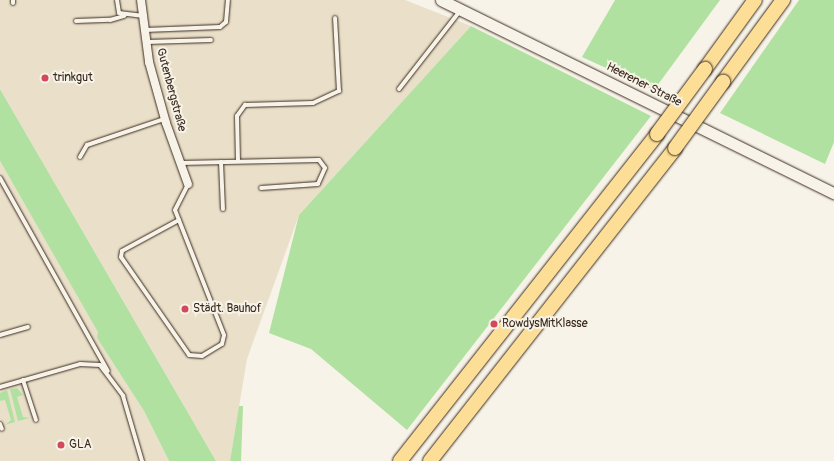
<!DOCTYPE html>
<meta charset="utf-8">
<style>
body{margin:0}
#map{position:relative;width:834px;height:461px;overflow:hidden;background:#f7f3e8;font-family:Pangolin,sans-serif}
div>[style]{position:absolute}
.built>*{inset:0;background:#eae0c9}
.green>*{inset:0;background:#b0e1a1}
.roads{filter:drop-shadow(0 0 1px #3b2a1e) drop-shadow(0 0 1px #3b2a1e)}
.service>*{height:4px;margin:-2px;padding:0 2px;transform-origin:2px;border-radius:2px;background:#f7f3e8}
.minor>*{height:8px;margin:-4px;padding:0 4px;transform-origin:4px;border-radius:4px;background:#f7f3e8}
.secondary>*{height:11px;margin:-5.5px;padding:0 5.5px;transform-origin:5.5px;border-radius:5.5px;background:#f7f3e8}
.motorway>*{height:14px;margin:-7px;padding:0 7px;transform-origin:7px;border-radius:7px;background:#fcde96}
.bridges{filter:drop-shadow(0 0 1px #3b2a1e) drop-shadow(0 0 1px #3b2a1e)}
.motorway-bridge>*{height:14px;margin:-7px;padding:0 7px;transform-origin:7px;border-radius:7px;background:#fcde96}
.dots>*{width:11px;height:11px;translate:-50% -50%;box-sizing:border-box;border:2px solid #f7f3e8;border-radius:50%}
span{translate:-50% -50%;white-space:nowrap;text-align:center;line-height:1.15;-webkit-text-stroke:4px #f7f3e8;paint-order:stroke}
.poi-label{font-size:12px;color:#3b2a1e}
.left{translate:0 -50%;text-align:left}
.street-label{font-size:12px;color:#3b2a1e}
</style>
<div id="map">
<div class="built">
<div style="clip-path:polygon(0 0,405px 0,471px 26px,299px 215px,247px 359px,230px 461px,216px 461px,0 89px)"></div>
<div style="clip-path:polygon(0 161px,99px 332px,97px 338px,144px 411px,169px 461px,0 461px)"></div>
</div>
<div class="green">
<div style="clip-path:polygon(615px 0,720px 0,654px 90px,582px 57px)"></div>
<div style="clip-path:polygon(799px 0,834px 0,834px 142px,825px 164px,720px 113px)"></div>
<div style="clip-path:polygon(471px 26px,651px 116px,407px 430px,311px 349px,269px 333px,299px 215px)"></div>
<div style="clip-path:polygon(0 89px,216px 461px,169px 461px,144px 411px,97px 338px,98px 332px,0 161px)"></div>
<div style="clip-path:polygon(17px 388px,23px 395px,17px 397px,23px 417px,30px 418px,18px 421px,10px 389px)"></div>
<div style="clip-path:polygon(7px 390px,15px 422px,5px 425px,11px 420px,5px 400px,0 401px,0 393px)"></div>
<div style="clip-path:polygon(239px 406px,243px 406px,241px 461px,230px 461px)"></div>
</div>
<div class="roads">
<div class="service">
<div style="left:13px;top:0;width:3px;rotate:90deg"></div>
<div style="left:117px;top:0;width:13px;rotate:81deg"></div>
<div style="left:119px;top:13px;width:23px;rotate:7deg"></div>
<div style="left:76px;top:21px;width:34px;rotate:-2deg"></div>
<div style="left:110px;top:20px;width:15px;rotate:-16deg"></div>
<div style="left:145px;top:30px;width:75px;rotate:-2.3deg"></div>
<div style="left:220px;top:27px;width:8px;rotate:-40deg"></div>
<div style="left:226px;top:22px;width:22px;rotate:-85deg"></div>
<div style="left:147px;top:42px;width:64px;rotate:-1.8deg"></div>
<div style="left:399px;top:89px;width:99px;rotate:-52deg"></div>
<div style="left:80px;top:157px;width:14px;rotate:-60deg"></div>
<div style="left:87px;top:145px;width:81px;rotate:-18.7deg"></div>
<div style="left:238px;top:161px;width:45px;rotate:-91.3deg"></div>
<div style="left:237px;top:116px;width:14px;rotate:-54deg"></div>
<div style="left:245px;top:105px;width:68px;rotate:-1.7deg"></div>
<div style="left:313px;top:103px;width:29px;rotate:-25deg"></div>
<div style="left:339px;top:91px;width:73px;rotate:-93.1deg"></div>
<div style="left:221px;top:162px;width:47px;rotate:87.6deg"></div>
<div style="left:181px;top:163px;width:138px;rotate:-1.2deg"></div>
<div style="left:319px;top:160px;width:10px;rotate:53deg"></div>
<div style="left:325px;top:168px;width:17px;rotate:114deg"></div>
<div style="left:318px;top:184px;width:57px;rotate:176deg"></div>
<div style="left:0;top:178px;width:221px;rotate:60.8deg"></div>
<div style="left:179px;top:220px;width:65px;rotate:151.5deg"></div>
<div style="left:122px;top:251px;width:6px;rotate:99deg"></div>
<div style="left:121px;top:257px;width:119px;rotate:55.2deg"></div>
<div style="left:189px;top:355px;width:13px;rotate:4deg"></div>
<div style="left:202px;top:356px;width:23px;rotate:-31deg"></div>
<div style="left:222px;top:344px;width:9px;rotate:-77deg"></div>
<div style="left:224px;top:335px;width:134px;rotate:-111.4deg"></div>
<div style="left:175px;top:210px;width:29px;rotate:-63deg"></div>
<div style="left:0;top:335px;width:29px;rotate:-16deg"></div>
<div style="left:23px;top:380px;width:42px;rotate:72deg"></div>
<div style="left:0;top:387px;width:83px;rotate:-16deg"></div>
<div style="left:80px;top:364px;width:20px;rotate:3deg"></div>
<div style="left:100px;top:365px;width:39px;rotate:53deg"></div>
<div style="left:123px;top:396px;width:68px;rotate:73.7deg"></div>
<div style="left:0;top:424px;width:5px;rotate:68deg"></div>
</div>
<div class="minor">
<div style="left:141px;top:0;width:63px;rotate:82.6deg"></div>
<div style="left:149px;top:62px;width:63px;rotate:74.4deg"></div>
<div style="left:166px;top:123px;width:65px;rotate:70.2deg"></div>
</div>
<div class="secondary">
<div style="left:441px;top:0;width:438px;rotate:26.2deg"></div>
</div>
<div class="motorway">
<div style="left:705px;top:69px;width:85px;rotate:-54.1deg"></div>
<div style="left:723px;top:82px;width:102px;rotate:-53.8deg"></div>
<div style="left:400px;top:461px;width:416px;rotate:-51.8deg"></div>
<div style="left:430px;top:461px;width:397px;rotate:-51.9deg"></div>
</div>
</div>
<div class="bridges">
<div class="motorway-bridge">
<div style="left:657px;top:134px;width:81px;rotate:-53.6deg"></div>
<div style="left:675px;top:148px;width:82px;rotate:-54deg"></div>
</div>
</div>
<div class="dots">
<div style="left:45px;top:78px;background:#d1495b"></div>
<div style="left:185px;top:309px;background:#d1495b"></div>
<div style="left:494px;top:324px;background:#d1495b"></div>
<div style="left:61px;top:445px;background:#d1495b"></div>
</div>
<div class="poi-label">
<span class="left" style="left:53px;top:78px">trinkgut</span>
<span class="left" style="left:193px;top:309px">Städt. Bauhof</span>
<span class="left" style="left:502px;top:324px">RowdysMitKlasse</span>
<span class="left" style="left:69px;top:445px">GLA</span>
</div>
<div class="street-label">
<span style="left:644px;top:85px;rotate:27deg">Heerener Straße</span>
<span style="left:171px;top:90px;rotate:75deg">Gutenbergstraße</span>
</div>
</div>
